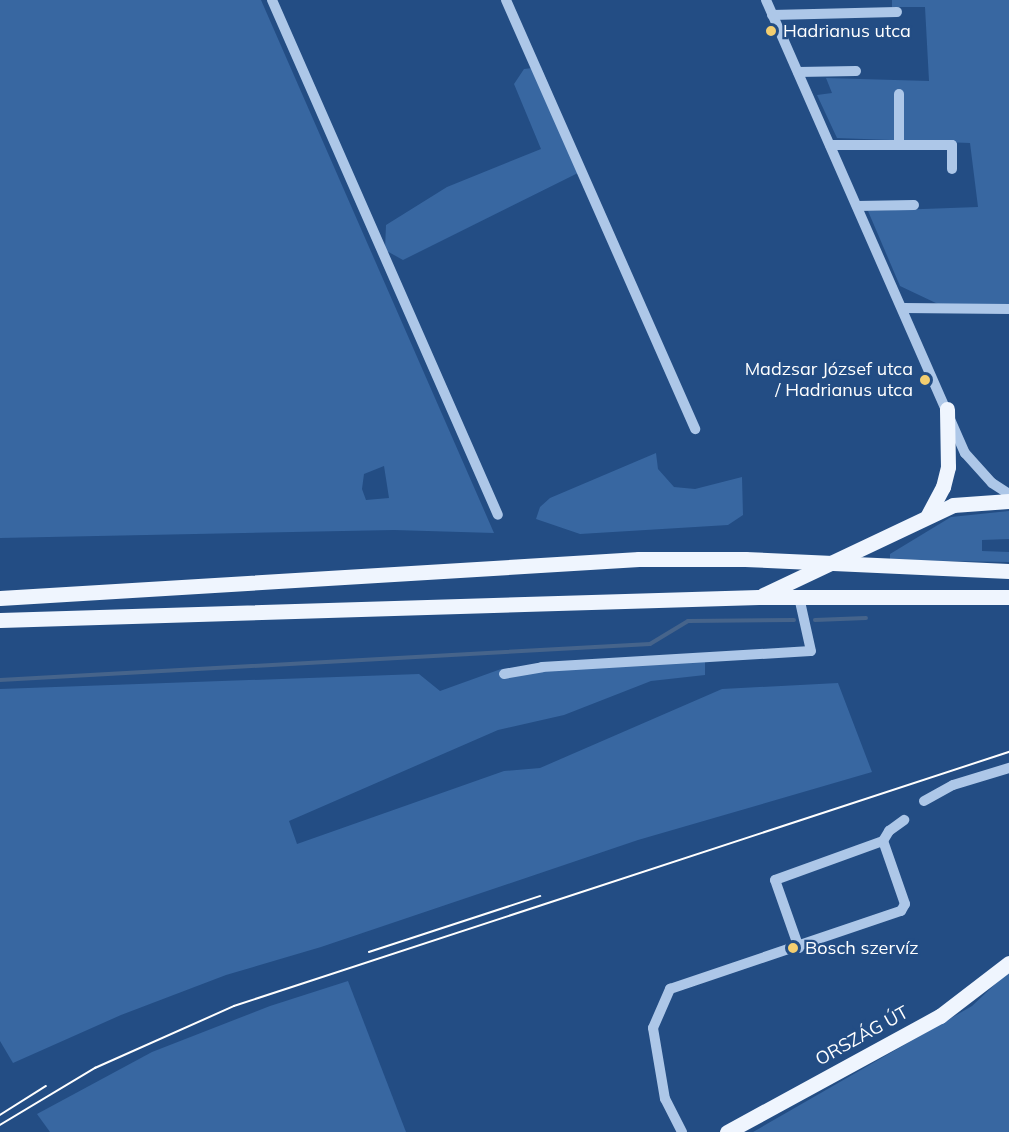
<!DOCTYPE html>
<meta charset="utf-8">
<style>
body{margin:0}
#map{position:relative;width:1009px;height:1132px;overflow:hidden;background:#234d84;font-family:Mulish,sans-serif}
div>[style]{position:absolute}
.green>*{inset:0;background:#3867a1}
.stream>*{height:4px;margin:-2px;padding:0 2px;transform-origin:2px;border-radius:2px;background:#46648b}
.minor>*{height:10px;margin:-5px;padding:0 5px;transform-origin:5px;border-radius:5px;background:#adc7e8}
.major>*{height:15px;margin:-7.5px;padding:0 7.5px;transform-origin:7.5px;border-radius:7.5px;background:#eff5fe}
.tram>*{height:1.5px;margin:-0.75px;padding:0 0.75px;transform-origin:0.75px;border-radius:0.75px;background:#fff}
.dots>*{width:16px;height:16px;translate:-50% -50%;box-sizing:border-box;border:3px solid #234d84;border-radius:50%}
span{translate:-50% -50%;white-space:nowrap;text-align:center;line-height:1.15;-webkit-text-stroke:4.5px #234d84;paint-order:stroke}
.poi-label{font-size:18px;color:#fff}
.left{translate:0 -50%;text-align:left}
.right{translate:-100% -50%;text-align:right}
.street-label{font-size:18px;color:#fff}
</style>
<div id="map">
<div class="green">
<div style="clip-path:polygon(evenodd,0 0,261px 0,494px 533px,394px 530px,0 538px,0 0,384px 466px,389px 498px,366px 500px,362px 489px,364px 474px,384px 466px)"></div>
<div style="clip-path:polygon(892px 0,1009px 0,1009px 304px,938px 304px,900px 286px,868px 211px,978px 207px,970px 143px,837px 138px,817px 95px,832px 93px,826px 78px,929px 81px,925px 7px,892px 7px)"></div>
<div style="clip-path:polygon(541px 67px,584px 170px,403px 260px,385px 250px,386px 225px,447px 187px,541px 149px,514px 84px,524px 69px)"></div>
<div style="clip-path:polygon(656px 453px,658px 469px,674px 487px,695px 489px,742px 477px,743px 515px,728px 525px,580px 534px,536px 519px,540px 507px,550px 498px)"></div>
<div style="clip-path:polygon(1009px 511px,1009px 539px,982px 540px,982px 551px,1009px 552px,1009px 562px,890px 560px,890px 554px,951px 517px)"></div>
<div style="clip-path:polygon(705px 661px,705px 675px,651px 681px,564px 715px,498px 730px,289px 821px,297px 844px,504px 771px,540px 768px,722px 689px,838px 683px,872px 772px,638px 840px,321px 947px,226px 975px,121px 1015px,13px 1063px,0 1041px,0 689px,419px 674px,440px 691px,501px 669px)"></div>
<div style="clip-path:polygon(1009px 971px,1009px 1132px,753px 1132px,972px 1006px)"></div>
<div style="clip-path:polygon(348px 981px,406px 1132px,50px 1132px,37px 1114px,152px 1052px,270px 1006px)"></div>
</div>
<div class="stream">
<div style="left:815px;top:620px;width:51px;rotate:-2.2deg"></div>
<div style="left:0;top:680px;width:651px;rotate:-3.17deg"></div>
<div style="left:650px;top:644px;width:44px;rotate:-31.2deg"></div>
<div style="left:688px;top:621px;width:106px;rotate:-0.5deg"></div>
</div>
<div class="minor">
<div style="left:272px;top:0;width:562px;rotate:66.31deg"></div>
<div style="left:506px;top:0;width:469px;rotate:66.2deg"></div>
<div style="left:766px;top:0;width:495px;rotate:66.3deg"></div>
<div style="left:965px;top:453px;width:40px;rotate:48deg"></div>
<div style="left:992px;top:483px;width:20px;rotate:33deg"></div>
<div style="left:772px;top:15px;width:125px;rotate:-1.4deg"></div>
<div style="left:798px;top:72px;width:58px;rotate:-1deg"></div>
<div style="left:899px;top:94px;width:51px;rotate:90deg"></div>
<div style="left:830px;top:145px;width:122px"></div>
<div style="left:952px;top:145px;width:24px;rotate:90deg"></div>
<div style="left:857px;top:206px;width:57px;rotate:-1deg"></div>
<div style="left:903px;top:308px;width:106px;rotate:0.5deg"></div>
<div style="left:504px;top:674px;width:39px;rotate:-10deg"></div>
<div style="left:542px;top:667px;width:269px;rotate:-3.4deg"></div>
<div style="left:811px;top:651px;width:55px;rotate:-102.5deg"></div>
<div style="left:924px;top:801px;width:33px;rotate:-29deg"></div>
<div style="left:953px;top:785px;width:59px;rotate:-16.9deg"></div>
<div style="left:799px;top:948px;width:72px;rotate:-109.4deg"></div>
<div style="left:775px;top:880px;width:115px;rotate:-19.9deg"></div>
<div style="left:682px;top:1132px;width:37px;rotate:-117deg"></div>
<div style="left:665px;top:1099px;width:72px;rotate:-99.6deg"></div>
<div style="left:653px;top:1028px;width:43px;rotate:-66.4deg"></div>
<div style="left:670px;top:989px;width:244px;rotate:-18.7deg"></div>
<div style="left:901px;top:911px;width:8px;rotate:-60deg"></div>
<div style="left:905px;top:904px;width:67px;rotate:-109.2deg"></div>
<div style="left:883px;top:841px;width:12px;rotate:-59deg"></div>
<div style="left:889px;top:831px;width:19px;rotate:-36deg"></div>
</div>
<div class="major">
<div style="left:928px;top:515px;width:32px;rotate:-62deg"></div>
<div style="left:943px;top:487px;width:21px;rotate:-76deg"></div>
<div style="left:948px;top:467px;width:58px;rotate:-91deg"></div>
<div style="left:763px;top:595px;width:210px;rotate:-25.3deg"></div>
<div style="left:953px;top:505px;width:56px;rotate:-4.1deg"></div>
<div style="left:0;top:598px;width:640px;rotate:-3.49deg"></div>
<div style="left:639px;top:559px;width:106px"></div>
<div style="left:745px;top:559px;width:264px;rotate:2.6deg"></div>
<div style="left:0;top:620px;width:759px;rotate:-1.74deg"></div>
<div style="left:759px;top:597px;width:250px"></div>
<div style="left:727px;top:1132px;width:243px;rotate:-28.6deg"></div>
<div style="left:940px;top:1016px;width:87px;rotate:-37.5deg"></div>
</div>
<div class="tram">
<div style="left:369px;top:952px;width:180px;rotate:-18.1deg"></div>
<div style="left:0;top:1115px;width:54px;rotate:-32.2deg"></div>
<div style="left:0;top:1125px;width:111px;rotate:-31deg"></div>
<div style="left:95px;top:1068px;width:152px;rotate:-24deg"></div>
<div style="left:234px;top:1006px;width:816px;rotate:-18.15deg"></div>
</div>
<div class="dots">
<div style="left:771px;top:31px;background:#f3ce70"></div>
<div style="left:925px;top:380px;background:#f3ce70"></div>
<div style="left:793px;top:948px;background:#f3ce70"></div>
</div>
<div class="poi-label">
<span class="left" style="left:783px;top:31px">Hadrianus utca</span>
<span class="right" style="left:913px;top:380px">Madzsar József utca<br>/ Hadrianus utca</span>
<span class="left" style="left:805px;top:948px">Bosch szervíz</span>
</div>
<div class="street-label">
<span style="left:862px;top:1036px;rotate:-29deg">ORSZÁG ÚT</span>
</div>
</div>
